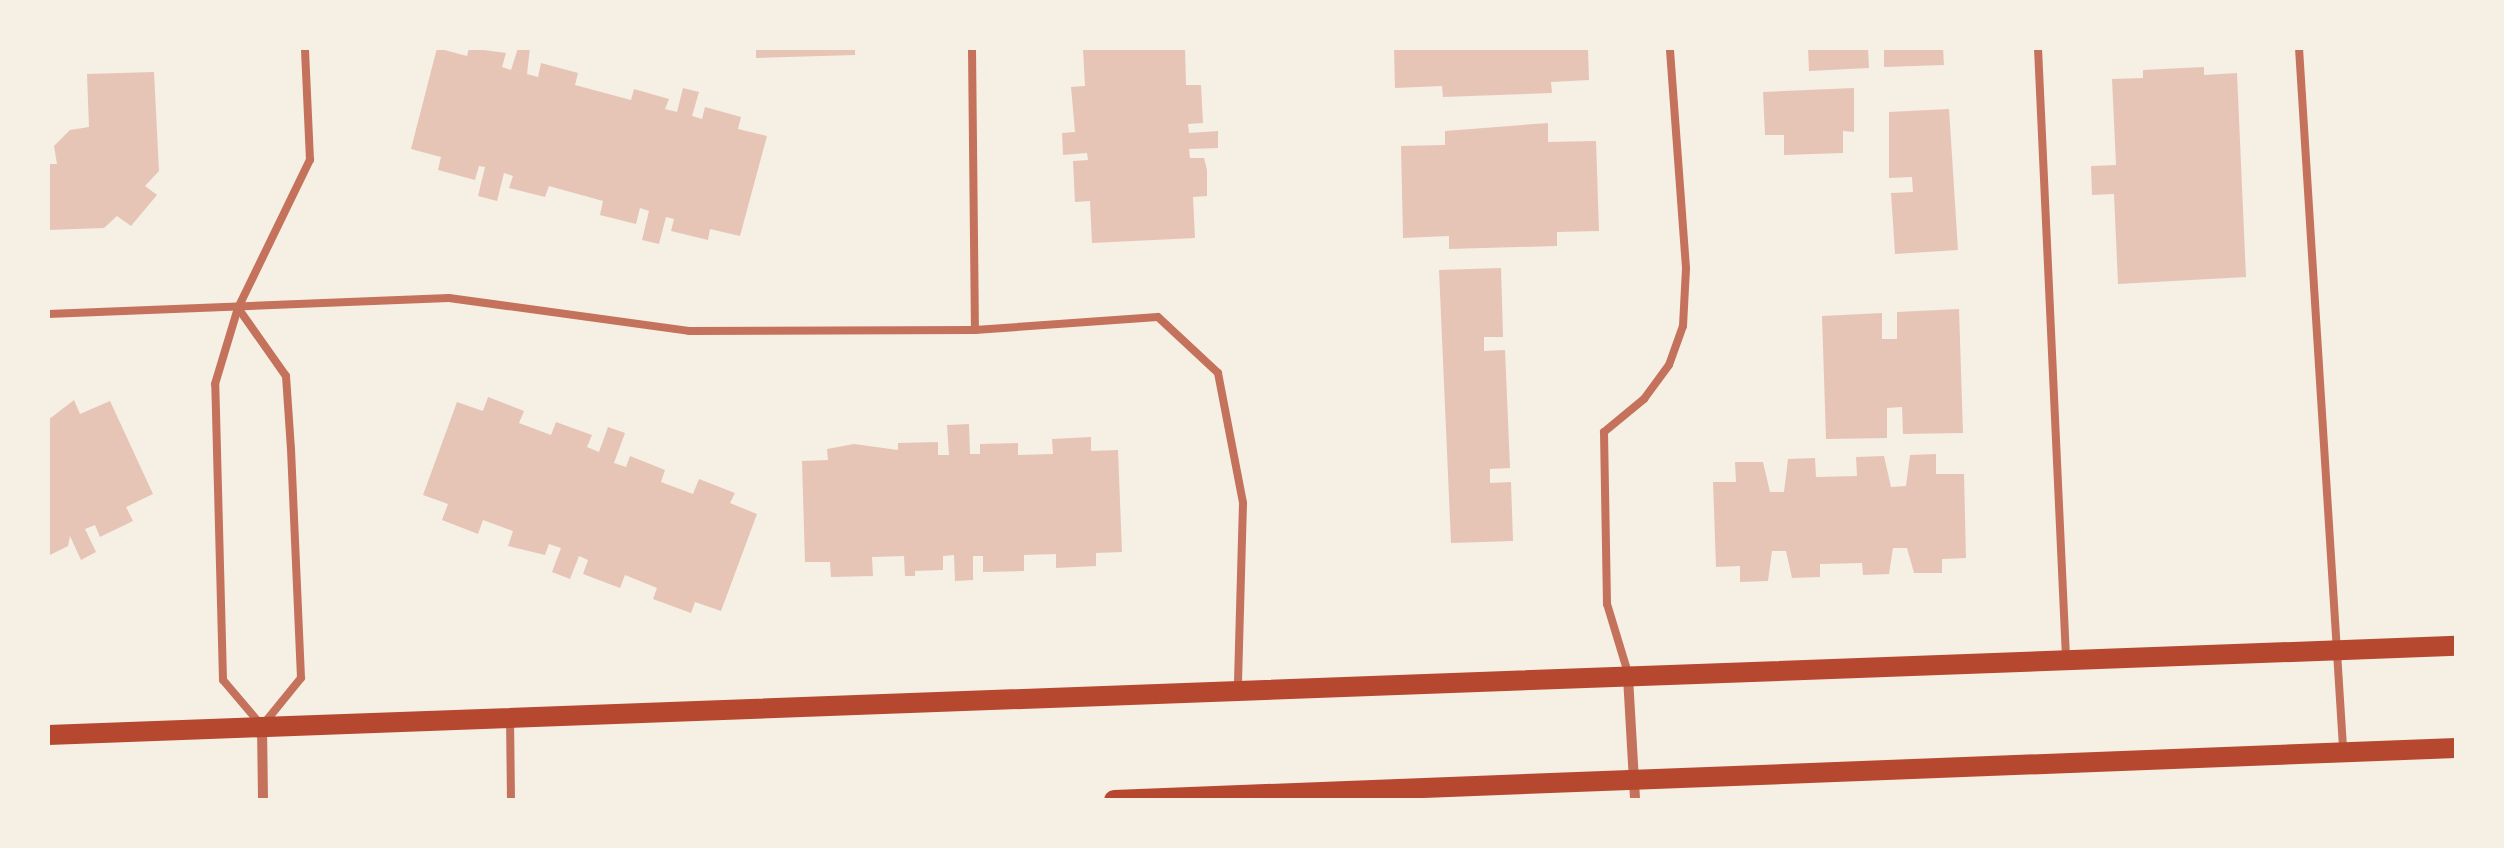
<!DOCTYPE html>
<style>
body{margin:0}
#map{position:relative;width:2504px;height:848px;overflow:hidden;background:#f6efe4;font-family:"Crimson Pro",serif}
div>[style]{position:absolute}
.building>*{inset:0;background:#e6c5b7}
.service>*{height:8px;margin:-4px;padding:0 4px;transform-origin:4px;border-radius:4px;background:#c5725c}
.minor>*{height:10px;margin:-5px;padding:0 5px;transform-origin:5px;border-radius:5px;background:#c5725c}
.secondary>*{height:20px;margin:-10px;padding:0 10px;transform-origin:10px;border-radius:10px;background:#b5482f}
span{translate:-50% -50%;white-space:nowrap;text-align:center;line-height:1.15;-webkit-text-stroke:8px #f6efe4;paint-order:stroke}
.frame{position:absolute;inset:0;border:50px solid #f6efe4;pointer-events:none}
</style>
<div id="map">
<div class="building">
<div style="clip-path:polygon(437px 48px,467px 56px,469px 48px,506px 53px,502px 67px,511px 70px,518px 48px,530px 48px,527px 74px,538px 77px,541px 63px,578px 73px,575px 85px,631px 100px,634px 89px,669px 99px,665px 109px,677px 112px,683px 88px,699px 92px,692px 116px,702px 119px,705px 107px,741px 117px,738px 129px,767px 136px,740px 236px,710px 229px,708px 240px,671px 231px,674px 219px,666px 217px,659px 244px,642px 240px,649px 211px,640px 208px,636px 224px,600px 215px,603px 201px,549px 186px,545px 197px,509px 188px,513px 176px,504px 173px,497px 201px,478px 196px,485px 167px,479px 166px,475px 180px,438px 170px,441px 157px,411px 149px)"></div>
<div style="clip-path:polygon(756px 48px,855px 48px,855px 55px,756px 58px)"></div>
<div style="clip-path:polygon(1185px 48px,1186px 85px,1201px 85px,1203px 123px,1188px 124px,1189px 133px,1218px 131px,1218px 148px,1189px 149px,1190px 158px,1204px 158px,1207px 170px,1207px 196px,1193px 197px,1195px 238px,1092px 243px,1090px 201px,1075px 202px,1073px 161px,1088px 160px,1087px 153px,1063px 155px,1062px 133px,1075px 132px,1071px 87px,1085px 86px,1083px 49px)"></div>
<div style="clip-path:polygon(1394px 48px,1588px 48px,1589px 80px,1551px 82px,1552px 93px,1443px 97px,1442px 86px,1395px 88px)"></div>
<div style="clip-path:polygon(1808px 48px,1868px 48px,1869px 68px,1809px 71px)"></div>
<div style="clip-path:polygon(1884px 48px,1943px 48px,1944px 65px,1884px 67px)"></div>
<div style="clip-path:polygon(2204px 67px,2204px 75px,2237px 73px,2246px 277px,2118px 284px,2114px 194px,2092px 195px,2091px 166px,2116px 165px,2112px 79px,2143px 78px,2143px 70px)"></div>
<div style="clip-path:polygon(154px 72px,159px 171px,145px 186px,157px 195px,131px 226px,117px 216px,104px 228px,48px 230px,48px 164px,57px 164px,54px 146px,70px 130px,89px 127px,87px 74px)"></div>
<div style="clip-path:polygon(1854px 88px,1854px 132px,1843px 131px,1843px 153px,1784px 155px,1784px 135px,1765px 135px,1763px 92px)"></div>
<div style="clip-path:polygon(1949px 109px,1958px 250px,1895px 254px,1891px 193px,1913px 192px,1912px 177px,1889px 178px,1889px 112px)"></div>
<div style="clip-path:polygon(1548px 123px,1548px 142px,1596px 141px,1599px 231px,1557px 232px,1557px 246px,1449px 249px,1449px 236px,1403px 238px,1401px 146px,1445px 145px,1445px 131px)"></div>
<div style="clip-path:polygon(1501px 268px,1503px 337px,1484px 337px,1484px 351px,1505px 350px,1510px 468px,1490px 469px,1490px 483px,1511px 482px,1513px 541px,1451px 543px,1439px 270px)"></div>
<div style="clip-path:polygon(1959px 309px,1963px 433px,1903px 434px,1902px 407px,1887px 408px,1887px 438px,1826px 439px,1822px 316px,1882px 313px,1882px 339px,1897px 339px,1897px 312px)"></div>
<div style="clip-path:polygon(488px 397px,524px 411px,519px 423px,551px 435px,556px 422px,592px 435px,587px 447px,599px 452px,608px 427px,625px 433px,614px 463px,626px 467px,630px 456px,665px 470px,661px 482px,693px 494px,699px 479px,735px 493px,730px 503px,757px 514px,721px 611px,695px 602px,691px 613px,653px 599px,657px 588px,625px 575px,620px 588px,583px 574px,588px 560px,579px 556px,570px 579px,552px 572px,561px 548px,549px 544px,545px 555px,508px 546px,513px 531px,483px 520px,478px 534px,442px 520px,448px 504px,423px 495px,457px 402px,483px 411px)"></div>
<div style="clip-path:polygon(74px 400px,80px 414px,110px 401px,153px 494px,126px 507px,133px 521px,100px 537px,95px 525px,85px 529px,96px 552px,81px 560px,70px 536px,68px 546px,48px 556px,48px 420px)"></div>
<div style="clip-path:polygon(969px 424px,970px 454px,980px 454px,980px 444px,1018px 443px,1018px 455px,1053px 454px,1052px 439px,1091px 437px,1091px 451px,1118px 450px,1122px 552px,1096px 553px,1096px 566px,1056px 568px,1056px 554px,1024px 555px,1024px 571px,983px 572px,983px 556px,973px 556px,973px 580px,955px 581px,954px 555px,943px 556px,943px 570px,915px 571px,915px 576px,905px 576px,904px 556px,872px 557px,873px 576px,831px 577px,830px 562px,805px 562px,802px 461px,828px 460px,827px 449px,854px 444px,898px 450px,898px 443px,938px 442px,938px 455px,949px 455px,947px 425px)"></div>
<div style="clip-path:polygon(1936px 454px,1936px 474px,1964px 474px,1966px 558px,1942px 559px,1942px 573px,1914px 573px,1907px 548px,1893px 548px,1889px 574px,1863px 575px,1862px 563px,1820px 564px,1820px 577px,1792px 578px,1786px 551px,1772px 551px,1768px 581px,1740px 582px,1740px 566px,1716px 567px,1713px 482px,1736px 482px,1735px 462px,1763px 462px,1770px 492px,1784px 492px,1788px 459px,1815px 458px,1816px 477px,1857px 476px,1856px 457px,1884px 456px,1891px 487px,1906px 486px,1910px 455px)"></div>
</div>
<div class="service">
<div style="left:972px;top:48px;width:282px;rotate:89.4deg"></div>
<div style="left:975px;top:330px;width:183px;rotate:-4.1deg"></div>
<div style="left:1158px;top:317px;width:82px;rotate:43deg"></div>
<div style="left:1218px;top:373px;width:132px;rotate:79.1deg"></div>
<div style="left:1243px;top:503px;width:184px;rotate:91.6deg"></div>
<div style="left:2038px;top:48px;width:610px;rotate:87.37deg"></div>
<div style="left:2299px;top:48px;width:701px;rotate:86.4deg"></div>
<div style="left:238px;top:308px;width:83px;rotate:54.8deg"></div>
<div style="left:286px;top:376px;width:73px;rotate:86.1deg"></div>
<div style="left:291px;top:449px;width:229px;rotate:87.5deg"></div>
<div style="left:301px;top:678px;width:62px;rotate:129.1deg"></div>
<div style="left:262px;top:726px;width:60px;rotate:-130.3deg"></div>
<div style="left:223px;top:680px;width:296px;rotate:-91.5deg"></div>
<div style="left:215px;top:384px;width:79px;rotate:-73.2deg"></div>
<div style="left:238px;top:308px;width:165px;rotate:-64.1deg"></div>
<div style="left:310px;top:160px;width:112px;rotate:-92.6deg"></div>
<div style="left:48px;top:314px;width:401px;rotate:-2.3deg"></div>
<div style="left:449px;top:298px;width:242px;rotate:7.8deg"></div>
<div style="left:689px;top:331px;width:286px;rotate:-0.2deg"></div>
<div style="left:1628px;top:673px;width:72px;rotate:-106.9deg"></div>
<div style="left:1607px;top:604px;width:172px;rotate:-91deg"></div>
<div style="left:1604px;top:432px;width:52px;rotate:-39.5deg"></div>
<div style="left:1644px;top:399px;width:42px;rotate:-53.7deg"></div>
<div style="left:1669px;top:365px;width:41px;rotate:-70.3deg"></div>
<div style="left:1683px;top:326px;width:58px;rotate:-87deg"></div>
<div style="left:1686px;top:268px;width:221px;rotate:-94.2deg"></div>
<div style="left:510px;top:718px;width:82px;rotate:89.3deg"></div>
</div>
<div class="minor">
<div style="left:1628px;top:677px;width:123px;rotate:86.7deg"></div>
<div style="left:262px;top:727px;width:73px;rotate:89.2deg"></div>
</div>
<div class="secondary">
<div style="left:48px;top:735px;width:2410px;rotate:-2.12deg"></div>
<div style="left:1114px;top:800px;width:1343px;rotate:-2.22deg"></div>
</div>
<div class="frame"></div>
</div>
